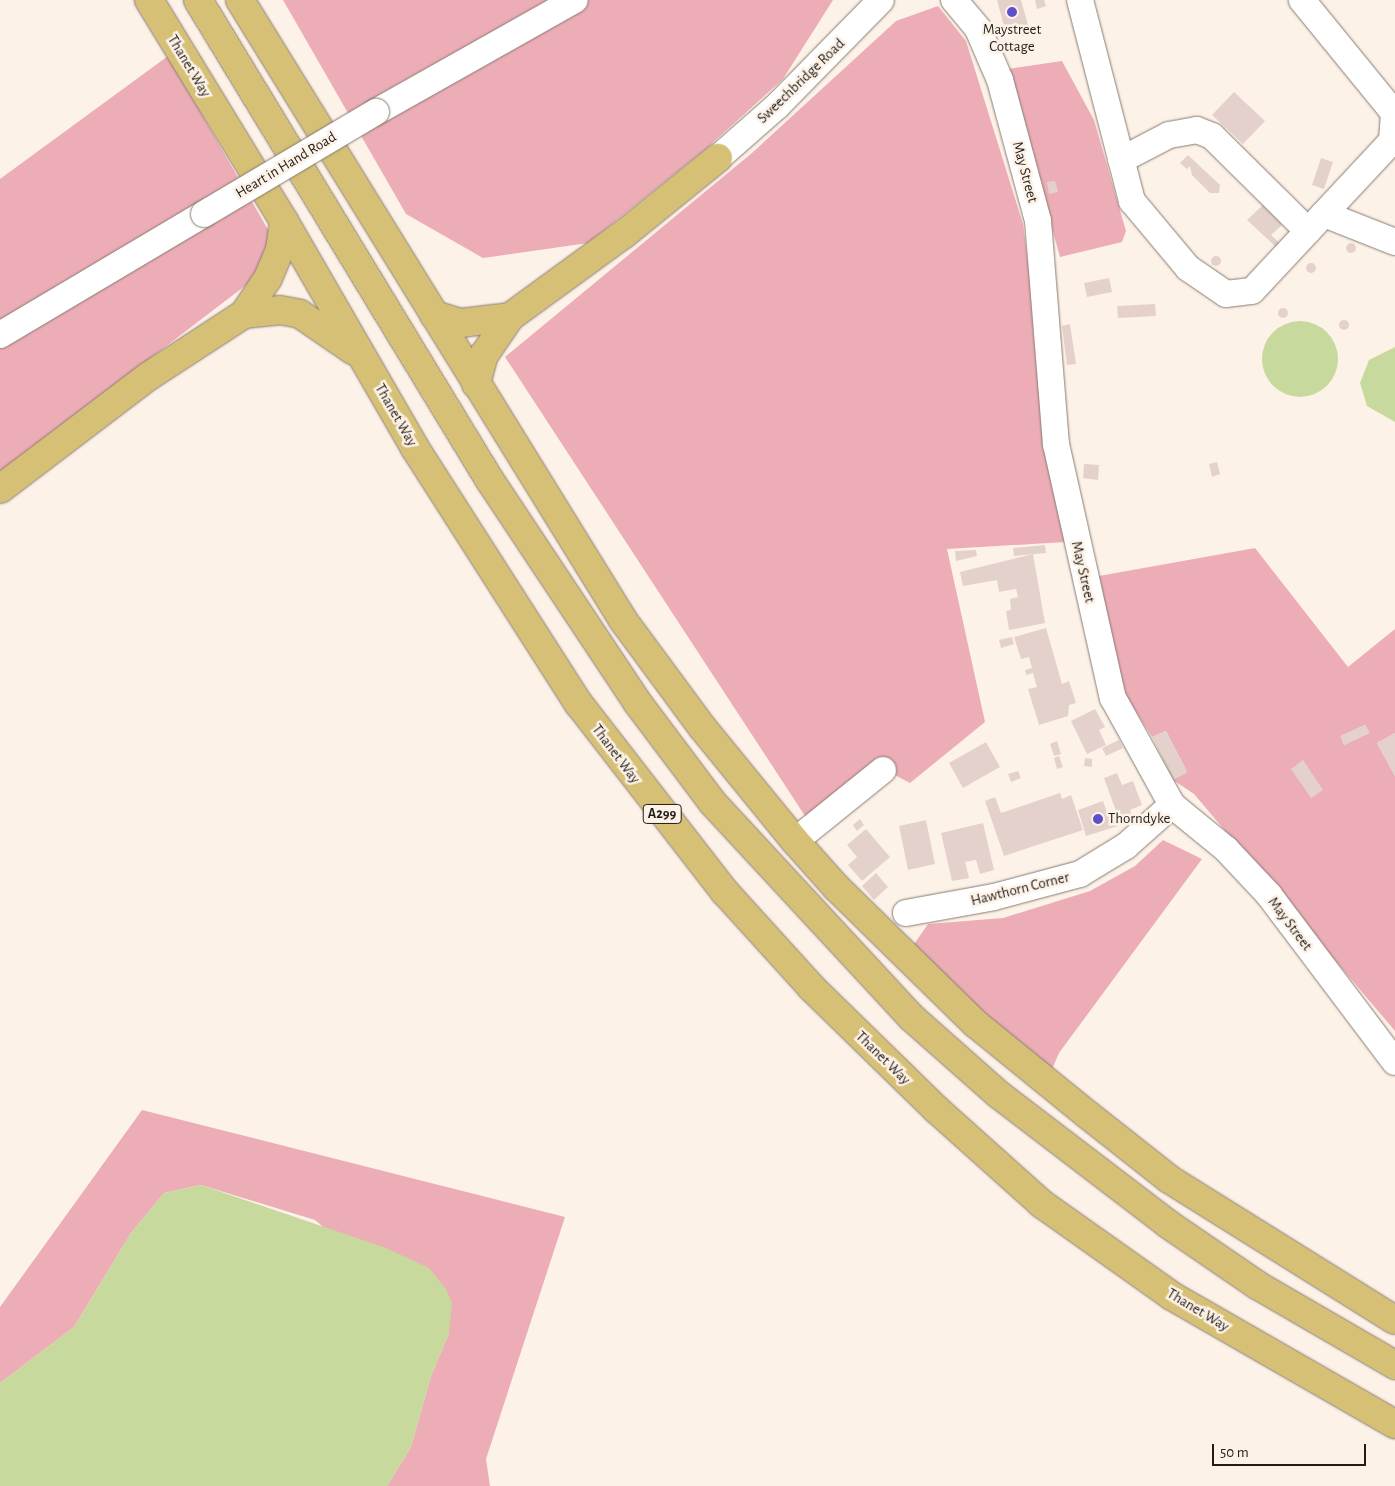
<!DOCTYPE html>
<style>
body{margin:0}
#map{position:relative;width:1395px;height:1486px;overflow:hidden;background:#fdf2e8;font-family:"Alegreya Sans",sans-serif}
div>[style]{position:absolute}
.green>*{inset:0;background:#edadb7}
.water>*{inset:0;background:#c7d99c}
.round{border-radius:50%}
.building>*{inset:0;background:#e4d1cc}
.roads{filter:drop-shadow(0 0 1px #877b70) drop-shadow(0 0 1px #877b70)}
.minor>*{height:26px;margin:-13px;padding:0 13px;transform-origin:13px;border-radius:13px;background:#fff}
.highway>*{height:28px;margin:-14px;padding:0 14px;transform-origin:14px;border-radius:14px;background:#d6c076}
.bridges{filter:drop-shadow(0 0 1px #877b70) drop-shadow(0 0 1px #877b70)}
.minor-bridge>*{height:26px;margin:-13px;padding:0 13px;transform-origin:13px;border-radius:13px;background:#fff}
.dots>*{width:14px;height:14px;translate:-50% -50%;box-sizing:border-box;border:2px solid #fdf2e8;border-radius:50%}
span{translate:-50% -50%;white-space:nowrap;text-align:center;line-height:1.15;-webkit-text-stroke:5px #fdf2e8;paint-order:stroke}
.shield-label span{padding:1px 4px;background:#fdf2e8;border:1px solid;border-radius:4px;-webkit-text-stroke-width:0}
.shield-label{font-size:14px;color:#221d18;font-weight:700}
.poi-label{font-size:15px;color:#221d18}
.left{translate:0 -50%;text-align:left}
.street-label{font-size:15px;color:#221d18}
.scale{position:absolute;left:1212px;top:1444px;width:154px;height:22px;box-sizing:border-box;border:2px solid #221d18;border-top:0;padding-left:6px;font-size:15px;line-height:18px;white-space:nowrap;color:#221d18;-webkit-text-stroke:4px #fdf2e8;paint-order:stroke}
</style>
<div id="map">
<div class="green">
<div style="clip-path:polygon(283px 0,833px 0,783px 79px,708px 147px,588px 243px,483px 258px,406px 214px)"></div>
<div style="clip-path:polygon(938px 6px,966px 41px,1023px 224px,1065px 542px,947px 549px,985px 722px,910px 783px,874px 764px,807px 819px,505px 357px,752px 153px,896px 21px)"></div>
<div style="clip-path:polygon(168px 56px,274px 240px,254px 279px,0 473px,0 179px)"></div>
<div style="clip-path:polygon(1062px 61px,1094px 120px,1126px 231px,1122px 242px,1060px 257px,1008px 69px)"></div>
<div style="clip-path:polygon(evenodd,1255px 548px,1348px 667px,1395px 629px,1395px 733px,1377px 743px,1395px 776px,1395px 1031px,1194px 794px,1173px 780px,1187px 772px,1166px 731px,1152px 737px,1121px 688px,1099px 576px,1255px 548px,1365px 725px,1369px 733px,1344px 745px,1341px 736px,1365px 725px)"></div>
<div style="clip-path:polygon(1163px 840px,1202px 859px,1059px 1053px,1052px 1069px,910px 950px,928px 924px,1003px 918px,1090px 891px,1135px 866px)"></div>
<div style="clip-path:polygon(142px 1110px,565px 1217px,486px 1459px,490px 1486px,387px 1486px,411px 1447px,431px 1376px,449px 1333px,315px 1220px,201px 1185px,164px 1193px,131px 1233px,74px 1327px,0 1383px,0 1307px)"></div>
</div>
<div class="water">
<div class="round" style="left:1262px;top:321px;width:76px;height:76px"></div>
<div style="clip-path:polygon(1395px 347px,1395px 422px,1367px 406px,1360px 383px,1369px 360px)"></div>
<div style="clip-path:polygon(201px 1185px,386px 1248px,429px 1268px,446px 1289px,452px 1303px,449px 1333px,431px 1376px,411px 1447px,387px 1486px,0 1486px,0 1383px,74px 1327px,131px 1233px,164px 1193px)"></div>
</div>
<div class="building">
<div style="clip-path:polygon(997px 0,1021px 0,1028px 25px,1005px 30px)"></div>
<div style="clip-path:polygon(1035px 0,1044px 0,1046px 6px,1037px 9px)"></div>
<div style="clip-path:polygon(1234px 92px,1265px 121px,1243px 144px,1212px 115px)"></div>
<div style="clip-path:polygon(1188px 155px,1220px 185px,1219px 193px,1210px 193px,1192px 175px,1190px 166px,1187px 169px,1180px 163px)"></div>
<div style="clip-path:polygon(1321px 158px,1333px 162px,1324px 189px,1312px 185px)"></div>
<div style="clip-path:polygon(1055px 181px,1058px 192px,1049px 194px,1047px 182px)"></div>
<div style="clip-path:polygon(1263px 205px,1282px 225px,1271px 235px,1281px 244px,1277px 248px,1247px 220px)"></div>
<div class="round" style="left:1346px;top:243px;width:10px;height:10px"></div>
<div class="round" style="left:1211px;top:256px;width:10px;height:10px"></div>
<div class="round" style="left:1306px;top:263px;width:10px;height:10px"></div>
<div style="clip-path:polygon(1109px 278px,1112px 292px,1087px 297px,1084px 283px)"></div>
<div style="clip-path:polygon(1155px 304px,1156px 316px,1118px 318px,1117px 306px)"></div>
<div class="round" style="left:1278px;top:308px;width:10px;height:10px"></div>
<div class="round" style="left:1339px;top:320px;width:10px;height:10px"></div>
<div style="clip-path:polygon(1070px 324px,1076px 364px,1067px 365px,1062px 326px)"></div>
<div style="clip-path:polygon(1217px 462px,1220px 474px,1212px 477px,1209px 464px)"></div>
<div style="clip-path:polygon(1084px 464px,1099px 465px,1098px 480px,1083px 478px)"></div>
<div style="clip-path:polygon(1045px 545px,1046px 553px,1014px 556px,1013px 548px)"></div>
<div style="clip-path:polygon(976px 550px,977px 556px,956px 561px,955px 551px)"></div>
<div style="clip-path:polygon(1033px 554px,1045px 623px,1009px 630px,1006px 611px,1011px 610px,1010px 599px,1018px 597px,1016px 589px,999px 592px,997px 580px,963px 586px,960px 572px)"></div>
<div style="clip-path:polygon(1046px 628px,1062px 684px,1069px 681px,1076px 703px,1069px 705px,1068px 716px,1039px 725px,1028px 689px,1037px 687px,1033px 673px,1026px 675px,1025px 670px,1032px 668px,1029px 657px,1021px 659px,1014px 637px)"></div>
<div style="clip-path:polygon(1012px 637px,1014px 644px,1001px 648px,999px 640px)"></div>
<div style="clip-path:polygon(1095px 709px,1105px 727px,1099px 730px,1106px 745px,1087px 754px,1071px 721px)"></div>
<div style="clip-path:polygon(1365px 725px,1370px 733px,1344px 745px,1340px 736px)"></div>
<div style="clip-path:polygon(1166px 731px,1187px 772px,1173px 780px,1152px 737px)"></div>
<div style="clip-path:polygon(1395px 733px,1395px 776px,1377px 743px)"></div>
<div style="clip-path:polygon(1119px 740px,1123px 748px,1106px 756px,1102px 748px)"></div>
<div style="clip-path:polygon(1057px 741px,1061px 754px,1054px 756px,1050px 744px)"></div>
<div style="clip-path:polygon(986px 742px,1000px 767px,963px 788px,949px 763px)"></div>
<div style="clip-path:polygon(1059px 756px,1063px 767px,1057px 769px,1054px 758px)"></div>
<div style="clip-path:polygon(1085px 758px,1092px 759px,1092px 767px,1084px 766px)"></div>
<div style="clip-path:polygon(1303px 760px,1323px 790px,1311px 798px,1291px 769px)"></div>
<div style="clip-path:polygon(1018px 771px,1021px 778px,1011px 782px,1008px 774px)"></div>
<div style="clip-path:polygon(1117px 773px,1122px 785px,1133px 781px,1142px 805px,1130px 810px,1134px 820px,1121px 825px,1104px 778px)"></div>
<div style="clip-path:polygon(1060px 793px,1062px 799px,1071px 795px,1083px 830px,1004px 856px,985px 801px,995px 797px,1001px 813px)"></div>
<div style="clip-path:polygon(1103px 801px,1107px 812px,1113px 810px,1118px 826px,1086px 836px,1078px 810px)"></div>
<div style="clip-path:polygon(860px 819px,864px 825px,857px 831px,853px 825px)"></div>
<div style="clip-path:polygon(926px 820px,935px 864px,908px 870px,899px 826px)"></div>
<div style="clip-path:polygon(983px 823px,994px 870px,980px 874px,976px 860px,965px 862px,969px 878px,952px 881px,941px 833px)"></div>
<div style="clip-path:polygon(866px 829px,890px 857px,862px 881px,848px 865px,857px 857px,847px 845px)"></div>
<div style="clip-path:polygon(876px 873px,888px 887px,874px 900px,862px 886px)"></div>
</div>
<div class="roads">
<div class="minor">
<div style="left:954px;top:0;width:38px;rotate:50deg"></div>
<div style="left:978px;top:29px;width:56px;rotate:66.7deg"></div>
<div style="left:1000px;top:80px;width:146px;rotate:74.9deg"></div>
<div style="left:1038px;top:221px;width:224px;rotate:85.4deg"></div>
<div style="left:1056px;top:444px;width:260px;rotate:77.4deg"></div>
<div style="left:1113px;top:698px;width:122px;rotate:61.1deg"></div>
<div style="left:1172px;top:805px;width:70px;rotate:39.2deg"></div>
<div style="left:1226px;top:849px;width:63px;rotate:46.9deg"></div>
<div style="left:1269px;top:895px;width:209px;rotate:53deg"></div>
<div style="left:1080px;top:0;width:208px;rotate:75.5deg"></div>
<div style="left:1132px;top:201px;width:87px;rotate:50.1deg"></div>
<div style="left:1188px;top:268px;width:46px;rotate:34.4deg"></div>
<div style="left:1226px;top:294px;width:26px;rotate:-7deg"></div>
<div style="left:1252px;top:291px;width:205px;rotate:-47deg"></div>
<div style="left:1392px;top:141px;width:28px;rotate:-86deg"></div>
<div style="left:1394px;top:113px;width:146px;rotate:-129.2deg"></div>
<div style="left:376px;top:112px;width:228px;rotate:-29.4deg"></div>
<div style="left:718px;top:158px;width:79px;rotate:-41.4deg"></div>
<div style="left:777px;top:106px;width:148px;rotate:-45.5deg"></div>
<div style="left:1121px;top:160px;width:54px;rotate:-27.5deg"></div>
<div style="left:1169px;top:135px;width:28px;rotate:-10deg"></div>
<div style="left:1197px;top:130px;width:16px;rotate:22deg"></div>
<div style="left:1212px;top:136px;width:135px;rotate:44.7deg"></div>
<div style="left:1324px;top:214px;width:76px;rotate:21.5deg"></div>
<div style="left:0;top:335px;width:237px;rotate:-30.7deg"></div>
<div style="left:795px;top:841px;width:113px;rotate:-38.9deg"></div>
<div style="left:906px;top:913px;width:89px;rotate:-10.3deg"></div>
<div style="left:994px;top:897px;width:89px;rotate:-15deg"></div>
<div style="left:1080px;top:874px;width:54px;rotate:-31.3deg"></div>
<div style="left:1126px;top:846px;width:62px;rotate:-41.7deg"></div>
</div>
<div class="highway">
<div style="left:149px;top:0;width:259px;rotate:58.6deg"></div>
<div style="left:284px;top:221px;width:262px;rotate:60deg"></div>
<div style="left:415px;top:448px;width:304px;rotate:57.4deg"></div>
<div style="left:579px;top:704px;width:238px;rotate:52.2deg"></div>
<div style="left:725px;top:892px;width:128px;rotate:47.8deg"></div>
<div style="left:811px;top:987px;width:176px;rotate:44.3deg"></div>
<div style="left:937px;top:1110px;width:141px;rotate:41.8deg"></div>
<div style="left:1042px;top:1204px;width:159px;rotate:35.3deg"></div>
<div style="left:1172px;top:1296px;width:257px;rotate:29.9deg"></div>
<div style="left:198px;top:0;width:560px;rotate:58.72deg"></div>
<div style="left:489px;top:479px;width:268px;rotate:56.4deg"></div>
<div style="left:637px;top:702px;width:125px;rotate:53.1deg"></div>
<div style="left:712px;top:802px;width:293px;rotate:47.2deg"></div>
<div style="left:911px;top:1017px;width:116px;rotate:41.5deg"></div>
<div style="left:998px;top:1094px;width:214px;rotate:37.4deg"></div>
<div style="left:1168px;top:1224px;width:108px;rotate:34.4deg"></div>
<div style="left:1257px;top:1285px;width:160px;rotate:30.1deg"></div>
<div style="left:240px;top:0;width:729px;rotate:58.29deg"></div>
<div style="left:623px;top:620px;width:133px;rotate:53.6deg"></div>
<div style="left:702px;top:727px;width:147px;rotate:50.8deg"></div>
<div style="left:795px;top:841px;width:62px;rotate:48.3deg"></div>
<div style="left:836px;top:887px;width:196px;rotate:44.4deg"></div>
<div style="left:976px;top:1024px;width:144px;rotate:39.1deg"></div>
<div style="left:1088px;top:1115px;width:103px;rotate:38.3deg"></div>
<div style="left:1169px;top:1179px;width:266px;rotate:32deg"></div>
<div style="left:244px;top:314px;width:36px;rotate:-6deg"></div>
<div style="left:280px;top:310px;width:20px;rotate:11deg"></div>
<div style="left:300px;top:314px;width:65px;rotate:34.4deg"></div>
<div style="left:434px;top:315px;width:28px;rotate:17deg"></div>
<div style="left:461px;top:323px;width:49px;rotate:-7deg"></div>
<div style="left:476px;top:384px;width:30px;rotate:-75deg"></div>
<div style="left:484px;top:355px;width:46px;rotate:-55.6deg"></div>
<div style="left:510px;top:317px;width:141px;rotate:-36.1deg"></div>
<div style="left:624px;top:234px;width:121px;rotate:-39deg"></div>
<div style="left:0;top:489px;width:187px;rotate:-37.2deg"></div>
<div style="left:149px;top:376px;width:113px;rotate:-33.1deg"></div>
<div style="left:244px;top:314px;width:43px;rotate:-56.3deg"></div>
<div style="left:268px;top:278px;width:30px;rotate:-67deg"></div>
<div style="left:280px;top:250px;width:29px;rotate:-82deg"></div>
</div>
</div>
<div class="bridges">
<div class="minor-bridge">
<div style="left:204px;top:214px;width:200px;rotate:-30.7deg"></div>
</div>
</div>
<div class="dots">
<div style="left:1012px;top:12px;background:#5e50c9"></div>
<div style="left:1098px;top:819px;background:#5e50c9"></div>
</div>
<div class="shield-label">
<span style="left:662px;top:814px">A299</span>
</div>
<div class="poi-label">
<span style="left:1012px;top:38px">Maystreet<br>Cottage</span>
<span class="left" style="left:1108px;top:819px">Thorndyke</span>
</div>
<div class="street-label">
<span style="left:189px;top:66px;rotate:59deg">Thanet Way</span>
<span style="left:801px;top:81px;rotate:-44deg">Sweechbridge Road</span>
<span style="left:286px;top:165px;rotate:-31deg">Heart in Hand Road</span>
<span style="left:1025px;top:172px;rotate:75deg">May Street</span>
<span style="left:396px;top:415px;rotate:60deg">Thanet Way</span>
<span style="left:1083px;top:572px;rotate:77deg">May Street</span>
<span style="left:616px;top:754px;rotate:53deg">Thanet Way</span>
<span style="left:1020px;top:889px;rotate:-14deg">Hawthorn Corner</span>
<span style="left:1290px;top:924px;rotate:53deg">May Street</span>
<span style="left:883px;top:1058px;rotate:44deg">Thanet Way</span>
<span style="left:1198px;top:1310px;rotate:31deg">Thanet Way</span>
</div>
<div class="scale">50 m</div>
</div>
